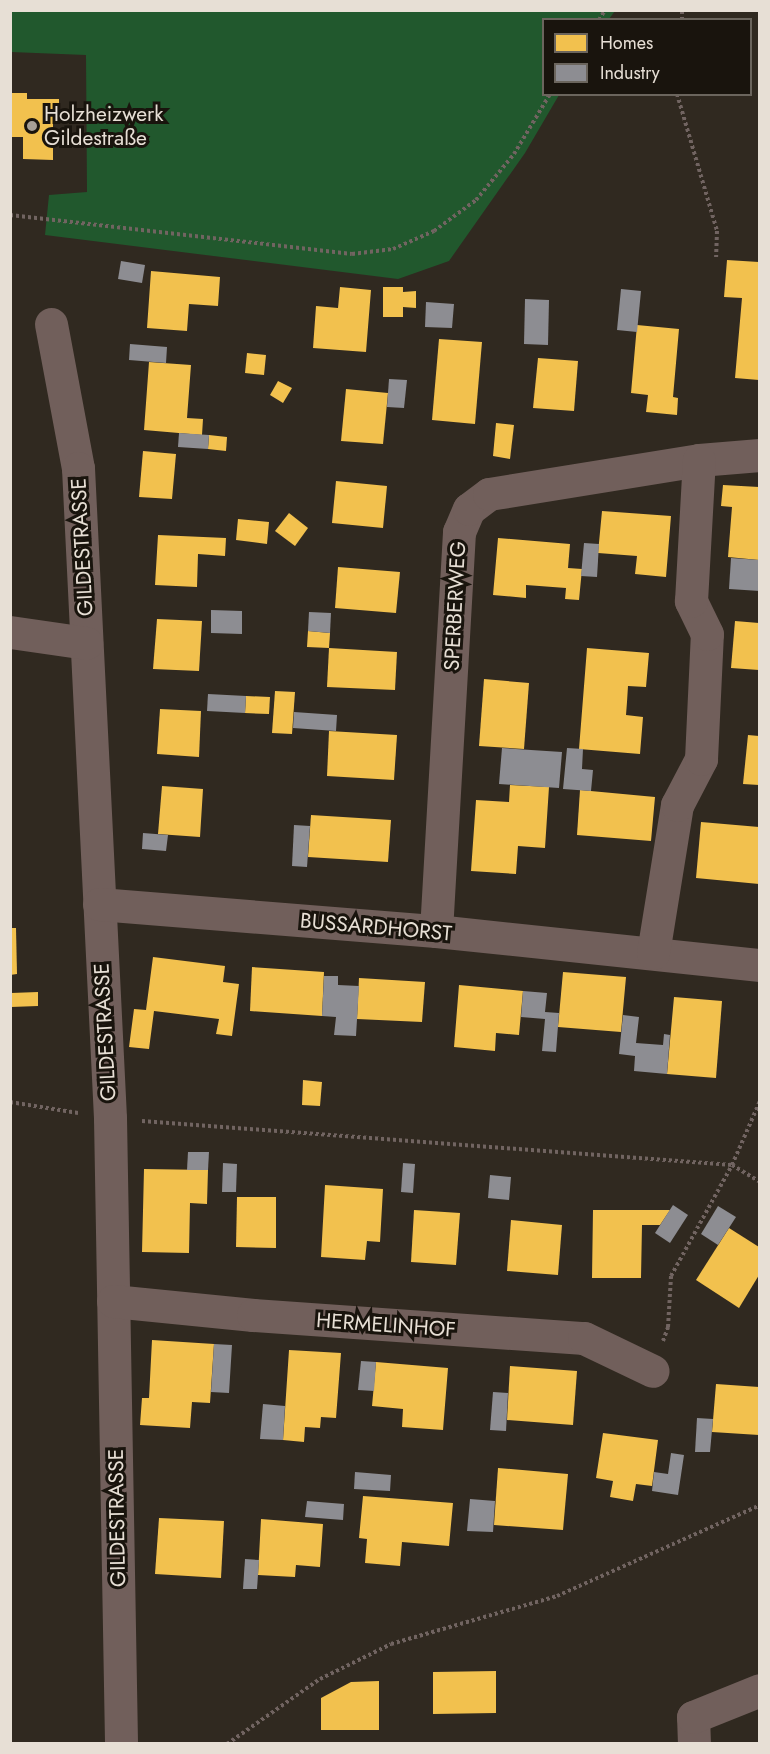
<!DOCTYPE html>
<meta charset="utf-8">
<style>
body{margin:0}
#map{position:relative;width:770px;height:1754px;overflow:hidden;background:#302920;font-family:Jost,sans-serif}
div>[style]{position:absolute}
.green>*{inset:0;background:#21582d}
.homes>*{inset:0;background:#f2c14e}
.industry>*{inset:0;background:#8d8d92}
.path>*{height:4px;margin-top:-2px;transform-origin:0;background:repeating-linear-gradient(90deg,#716461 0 3px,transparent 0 6px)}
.street>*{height:33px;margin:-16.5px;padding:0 16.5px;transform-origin:16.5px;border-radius:16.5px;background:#715f5b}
.dots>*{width:16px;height:16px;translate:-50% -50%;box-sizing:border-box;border:3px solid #19140d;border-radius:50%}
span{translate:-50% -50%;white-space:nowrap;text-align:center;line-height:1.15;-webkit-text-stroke:6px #19140d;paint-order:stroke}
.poi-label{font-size:21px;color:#e7dfd5}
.left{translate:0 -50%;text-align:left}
.street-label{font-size:21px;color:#e7dfd5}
.frame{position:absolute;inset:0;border:12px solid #e7dfd5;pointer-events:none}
.legend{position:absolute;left:542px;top:18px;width:210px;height:78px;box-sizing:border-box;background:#19140d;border:2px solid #6b655d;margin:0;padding:8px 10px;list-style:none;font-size:18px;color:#e7dfd5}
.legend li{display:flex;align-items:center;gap:12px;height:30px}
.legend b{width:30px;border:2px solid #6b655d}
</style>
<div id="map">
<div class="green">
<div style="clip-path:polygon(11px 10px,615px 10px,615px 11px,609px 19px,544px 20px,544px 94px,559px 95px,525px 153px,449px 261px,398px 279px,45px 235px,49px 195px,87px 192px,86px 55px,11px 52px)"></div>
</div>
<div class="homes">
<div style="clip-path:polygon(10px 93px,27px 93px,27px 99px,59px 99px,59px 114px,53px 114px,53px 160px,23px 159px,23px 137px,10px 137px)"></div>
<div style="clip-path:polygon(727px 260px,759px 262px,759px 380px,735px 378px,742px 298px,724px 297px)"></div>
<div style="clip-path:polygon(151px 271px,220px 277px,218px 306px,189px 304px,187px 331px,147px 328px)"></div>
<div style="clip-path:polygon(340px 287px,371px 290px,366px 352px,313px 348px,316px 306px,338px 308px)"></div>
<div style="clip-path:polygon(383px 287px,403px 287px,403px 292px,416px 291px,416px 308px,403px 307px,403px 317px,383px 317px)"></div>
<div style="clip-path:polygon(637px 325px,679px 329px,673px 397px,678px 398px,677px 415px,646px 412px,648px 395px,631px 393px)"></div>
<div style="clip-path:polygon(439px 339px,482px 342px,475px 424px,432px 420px)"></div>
<div style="clip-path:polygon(247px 353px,266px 355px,264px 375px,245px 373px)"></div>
<div style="clip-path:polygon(538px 358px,578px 361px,574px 411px,533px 408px)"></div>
<div style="clip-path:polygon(149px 362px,191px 365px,187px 418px,203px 419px,202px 435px,144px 430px)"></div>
<div style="clip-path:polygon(278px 381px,292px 388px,283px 403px,270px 395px)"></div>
<div style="clip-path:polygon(346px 389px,388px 393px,383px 444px,341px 441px)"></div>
<div style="clip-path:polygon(496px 423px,514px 425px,510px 459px,493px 456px)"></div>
<div style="clip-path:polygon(209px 435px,227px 437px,226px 451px,208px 449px)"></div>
<div style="clip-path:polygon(143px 451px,176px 454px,172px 499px,139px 497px)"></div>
<div style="clip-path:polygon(336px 481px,387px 486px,383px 528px,332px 523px)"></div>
<div style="clip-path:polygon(723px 485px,759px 487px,759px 560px,728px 557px,732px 507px,721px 506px)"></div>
<div style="clip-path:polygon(602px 511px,671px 516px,666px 577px,635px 574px,637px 556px,598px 553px)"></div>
<div style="clip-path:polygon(289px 513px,308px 528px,295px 546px,275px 531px)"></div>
<div style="clip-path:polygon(238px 519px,269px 522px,267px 544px,236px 540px)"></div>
<div style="clip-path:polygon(158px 535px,226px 538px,225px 556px,198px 554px,197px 587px,155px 585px)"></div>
<div style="clip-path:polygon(498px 538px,570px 544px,568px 568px,582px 569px,579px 600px,565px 599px,566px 588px,526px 585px,526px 598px,493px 595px)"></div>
<div style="clip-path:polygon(338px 567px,400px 572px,396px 613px,335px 608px)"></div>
<div style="clip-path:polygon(157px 619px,202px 621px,199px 671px,153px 669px)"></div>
<div style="clip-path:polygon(735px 621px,759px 623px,759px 670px,731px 668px)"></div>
<div style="clip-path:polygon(308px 631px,330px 633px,329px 648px,307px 647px)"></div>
<div style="clip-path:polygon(329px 648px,397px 652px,395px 690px,327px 687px)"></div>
<div style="clip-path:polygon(587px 648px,649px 653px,646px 687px,628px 686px,627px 702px,626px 715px,643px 717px,640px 754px,579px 749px)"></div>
<div style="clip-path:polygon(484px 679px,529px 683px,524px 749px,479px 746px)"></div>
<div style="clip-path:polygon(275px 691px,295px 692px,292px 734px,272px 733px)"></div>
<div style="clip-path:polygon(246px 696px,270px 697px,269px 714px,245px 713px)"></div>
<div style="clip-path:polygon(160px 709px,201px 711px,199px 757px,157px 754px)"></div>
<div style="clip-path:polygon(329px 731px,397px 735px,394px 780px,327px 776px)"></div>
<div style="clip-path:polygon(748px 735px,759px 736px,759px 785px,743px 784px)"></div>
<div style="clip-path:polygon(510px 785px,549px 787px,545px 848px,518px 846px,516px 874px,471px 871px,476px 800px,509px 802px)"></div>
<div style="clip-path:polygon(162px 786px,203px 789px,200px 837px,158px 834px)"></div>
<div style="clip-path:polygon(580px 790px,655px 797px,651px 841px,577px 835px)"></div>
<div style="clip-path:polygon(311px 815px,391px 820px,388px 862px,308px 857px)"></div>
<div style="clip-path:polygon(701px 822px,759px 827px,759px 884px,696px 878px)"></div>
<div style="clip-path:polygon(10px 928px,16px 928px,17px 974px,10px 975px)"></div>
<div style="clip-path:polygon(153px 957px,225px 966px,223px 982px,239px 984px,232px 1036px,216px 1034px,219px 1019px,154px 1011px,149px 1049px,129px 1047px,134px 1009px,146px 1010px)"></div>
<div style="clip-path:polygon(252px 967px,324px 972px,322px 1016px,250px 1011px)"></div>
<div style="clip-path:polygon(563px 972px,626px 977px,621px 1032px,558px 1027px)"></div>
<div style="clip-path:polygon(359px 978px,425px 982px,422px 1022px,357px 1019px)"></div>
<div style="clip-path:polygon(459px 985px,523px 991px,519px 1035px,496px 1033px,495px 1051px,454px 1047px)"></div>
<div style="clip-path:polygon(38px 992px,38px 1006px,11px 1007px,11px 993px)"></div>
<div style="clip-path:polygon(674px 997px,722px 1001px,716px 1078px,667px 1074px)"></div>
<div style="clip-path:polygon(303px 1080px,322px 1082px,320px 1106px,302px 1105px)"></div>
<div style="clip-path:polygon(144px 1169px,208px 1170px,207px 1204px,190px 1203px,189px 1253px,142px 1252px)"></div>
<div style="clip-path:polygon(325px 1185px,383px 1189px,380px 1242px,367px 1241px,365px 1260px,321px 1257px)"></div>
<div style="clip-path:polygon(237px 1197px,276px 1197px,276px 1248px,236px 1247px)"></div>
<div style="clip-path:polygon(414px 1210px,460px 1213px,456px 1265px,411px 1262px)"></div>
<div style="clip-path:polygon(593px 1210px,670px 1210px,660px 1225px,642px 1225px,641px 1278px,592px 1278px)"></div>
<div style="clip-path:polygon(511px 1220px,562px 1225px,558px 1275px,507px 1271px)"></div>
<div style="clip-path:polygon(729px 1228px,759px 1247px,759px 1275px,739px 1308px,696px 1280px)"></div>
<div style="clip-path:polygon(152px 1340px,214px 1344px,210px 1403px,192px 1402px,190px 1428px,140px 1425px,142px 1398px,149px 1398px)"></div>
<div style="clip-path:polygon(289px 1350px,341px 1353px,336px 1418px,321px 1417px,320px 1428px,305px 1427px,304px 1442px,283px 1440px)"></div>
<div style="clip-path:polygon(376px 1362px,448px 1368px,443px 1430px,402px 1427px,403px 1409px,372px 1406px)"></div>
<div style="clip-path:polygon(510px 1366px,577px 1371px,573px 1425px,507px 1420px)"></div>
<div style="clip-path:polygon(716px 1384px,759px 1387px,759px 1435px,712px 1432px)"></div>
<div style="clip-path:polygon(603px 1433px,658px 1440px,652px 1486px,636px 1484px,633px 1501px,610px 1497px,613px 1481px,596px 1478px)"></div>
<div style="clip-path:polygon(498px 1468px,568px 1474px,563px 1530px,494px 1525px)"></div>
<div style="clip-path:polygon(363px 1496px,453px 1503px,449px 1546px,402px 1542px,400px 1566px,365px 1563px,367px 1539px,359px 1538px)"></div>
<div style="clip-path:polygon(159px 1518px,224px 1521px,221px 1578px,155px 1574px)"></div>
<div style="clip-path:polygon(261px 1519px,323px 1524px,320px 1567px,296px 1565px,295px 1577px,258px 1575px)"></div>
<div style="clip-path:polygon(496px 1671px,496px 1713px,433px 1714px,433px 1672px)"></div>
<div style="clip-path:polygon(379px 1681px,379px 1730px,321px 1730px,321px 1698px,351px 1682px)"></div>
</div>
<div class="industry">
<div style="clip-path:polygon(121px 261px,145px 265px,142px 283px,118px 279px)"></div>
<div style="clip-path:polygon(621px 289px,641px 291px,637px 332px,617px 330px)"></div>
<div style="clip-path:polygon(525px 299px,549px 300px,548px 345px,524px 344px)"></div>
<div style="clip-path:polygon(426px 302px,454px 304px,452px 328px,425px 327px)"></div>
<div style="clip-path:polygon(130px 344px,167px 347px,166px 363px,129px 360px)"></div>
<div style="clip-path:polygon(389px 379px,407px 380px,404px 408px,387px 407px)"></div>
<div style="clip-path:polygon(179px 433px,209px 435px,208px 449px,178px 447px)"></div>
<div style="clip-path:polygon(584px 543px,599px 544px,597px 577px,581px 576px)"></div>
<div style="clip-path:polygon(731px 558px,760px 560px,760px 591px,729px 589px)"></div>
<div style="clip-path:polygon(211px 610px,242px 611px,242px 634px,211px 633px)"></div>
<div style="clip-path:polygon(309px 612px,331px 613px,330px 633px,308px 631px)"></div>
<div style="clip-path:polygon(208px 694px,246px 696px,245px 713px,207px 711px)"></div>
<div style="clip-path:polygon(294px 712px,337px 715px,336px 731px,293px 728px)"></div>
<div style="clip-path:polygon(502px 748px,562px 752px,559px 788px,499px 784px)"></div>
<div style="clip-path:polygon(567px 748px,583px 749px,582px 769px,593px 770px,591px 791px,563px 789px)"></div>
<div style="clip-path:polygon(294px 825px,310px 826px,307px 867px,292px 866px)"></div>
<div style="clip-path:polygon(143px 833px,168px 835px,166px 851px,142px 849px)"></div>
<div style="clip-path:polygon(324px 976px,338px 976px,338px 985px,359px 986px,356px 1036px,334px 1035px,336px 1017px,322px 1016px)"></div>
<div style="clip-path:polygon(523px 991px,547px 993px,545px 1012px,559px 1013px,556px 1052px,542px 1051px,545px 1019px,521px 1017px)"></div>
<div style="clip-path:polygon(623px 1015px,639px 1017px,636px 1043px,663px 1045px,664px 1034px,670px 1035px,667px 1074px,634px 1071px,635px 1056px,619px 1054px)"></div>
<div style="clip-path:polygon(188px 1152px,209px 1152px,208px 1170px,187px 1170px)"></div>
<div style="clip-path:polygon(223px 1163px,237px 1164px,236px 1192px,222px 1192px)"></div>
<div style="clip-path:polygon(403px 1163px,415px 1164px,413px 1193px,401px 1192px)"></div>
<div style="clip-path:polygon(490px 1175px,511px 1177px,509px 1200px,488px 1198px)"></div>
<div style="clip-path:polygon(673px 1205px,688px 1215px,670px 1243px,655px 1233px)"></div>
<div style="clip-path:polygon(718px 1206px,736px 1217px,718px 1245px,701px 1234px)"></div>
<div style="clip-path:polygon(214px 1344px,232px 1345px,229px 1393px,211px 1392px)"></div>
<div style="clip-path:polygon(361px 1361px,376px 1362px,374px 1391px,358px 1390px)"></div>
<div style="clip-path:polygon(493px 1392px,508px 1393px,506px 1431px,490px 1430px)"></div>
<div style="clip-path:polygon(263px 1404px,285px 1406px,283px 1440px,260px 1439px)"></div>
<div style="clip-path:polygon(697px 1418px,713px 1419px,710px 1452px,695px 1452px)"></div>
<div style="clip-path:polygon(671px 1453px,684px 1455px,678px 1495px,652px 1491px,654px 1472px,668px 1474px)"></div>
<div style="clip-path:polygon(355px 1472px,391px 1475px,390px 1491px,354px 1489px)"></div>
<div style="clip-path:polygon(470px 1499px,495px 1501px,493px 1532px,467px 1531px)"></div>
<div style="clip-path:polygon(307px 1501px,344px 1504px,343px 1520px,305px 1517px)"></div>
<div style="clip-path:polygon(245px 1559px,259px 1560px,257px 1589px,243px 1589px)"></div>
</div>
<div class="path">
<div style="left:599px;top:20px;width:12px;rotate:-59deg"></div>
<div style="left:682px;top:20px;width:10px;rotate:-90deg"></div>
<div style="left:677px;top:94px;width:143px;rotate:73.7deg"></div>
<div style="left:717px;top:231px;width:26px;rotate:92deg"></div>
<div style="left:10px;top:215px;width:344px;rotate:6.5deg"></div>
<div style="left:352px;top:254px;width:41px;rotate:-7deg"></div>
<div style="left:393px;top:249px;width:45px;rotate:-23.7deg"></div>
<div style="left:434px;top:231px;width:52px;rotate:-36.4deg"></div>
<div style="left:476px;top:200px;width:60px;rotate:-50.4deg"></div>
<div style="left:514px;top:154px;width:70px;rotate:-59deg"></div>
<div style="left:10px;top:1102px;width:69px;rotate:9.2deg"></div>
<div style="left:142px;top:1121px;width:592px;rotate:4.27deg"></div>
<div style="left:732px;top:1165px;width:33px;rotate:31deg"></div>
<div style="left:663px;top:1341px;width:15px;rotate:-70deg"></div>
<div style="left:668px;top:1327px;width:51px;rotate:-86.6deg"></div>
<div style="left:671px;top:1276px;width:127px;rotate:-61.2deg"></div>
<div style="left:732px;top:1165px;width:70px;rotate:-66.4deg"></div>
<div style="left:227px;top:1744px;width:113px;rotate:-35deg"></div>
<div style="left:320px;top:1679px;width:79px;rotate:-26.2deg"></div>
<div style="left:391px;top:1644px;width:173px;rotate:-16.1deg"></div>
<div style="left:557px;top:1596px;width:222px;rotate:-24.1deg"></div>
</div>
<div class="street">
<div style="left:51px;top:324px;width:147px;rotate:79.4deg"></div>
<div style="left:78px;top:468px;width:651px;rotate:87.18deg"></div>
<div style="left:110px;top:1118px;width:626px;rotate:88.99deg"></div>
<div style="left:10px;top:632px;width:77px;rotate:8.2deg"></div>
<div style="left:99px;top:904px;width:338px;rotate:4.6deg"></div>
<div style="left:436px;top:931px;width:326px;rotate:6deg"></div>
<div style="left:436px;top:931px;width:400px;rotate:-86.7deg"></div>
<div style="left:459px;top:532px;width:25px;rotate:-67deg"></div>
<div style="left:469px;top:509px;width:25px;rotate:-37deg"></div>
<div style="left:489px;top:494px;width:213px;rotate:-9.2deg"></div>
<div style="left:699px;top:460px;width:61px;rotate:-4.7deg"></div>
<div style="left:653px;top:953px;width:150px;rotate:-80.8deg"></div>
<div style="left:677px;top:805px;width:52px;rotate:-62.4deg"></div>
<div style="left:701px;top:759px;width:125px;rotate:-87.3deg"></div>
<div style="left:707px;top:634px;width:37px;rotate:-116deg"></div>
<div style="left:691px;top:601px;width:141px;rotate:-86.8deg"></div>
<div style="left:113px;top:1301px;width:141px;rotate:5.7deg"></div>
<div style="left:253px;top:1315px;width:332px;rotate:4deg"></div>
<div style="left:584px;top:1338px;width:76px;rotate:25.6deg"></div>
<div style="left:694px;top:1744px;width:27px;rotate:-92deg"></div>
<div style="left:693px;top:1717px;width:72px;rotate:-21.9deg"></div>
</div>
<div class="dots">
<div style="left:32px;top:126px;background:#a79f96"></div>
</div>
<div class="poi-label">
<span class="left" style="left:44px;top:126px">Holzheizwerk<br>Gildestraße</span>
</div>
<div class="street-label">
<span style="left:82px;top:547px;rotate:-93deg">GILDESTRASSE</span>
<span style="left:455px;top:606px;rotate:-87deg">SPERBERWEG</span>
<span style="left:376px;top:927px;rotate:5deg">BUSSARDHORST</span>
<span style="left:105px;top:1032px;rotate:-93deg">GILDESTRASSE</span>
<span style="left:386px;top:1325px;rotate:4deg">HERMELINHOF</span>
<span style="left:117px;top:1518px;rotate:-91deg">GILDESTRASSE</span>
</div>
<div class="frame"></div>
<ul class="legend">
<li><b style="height:16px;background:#f2c14e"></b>Homes</li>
<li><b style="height:16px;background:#8d8d92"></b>Industry</li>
</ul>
</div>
